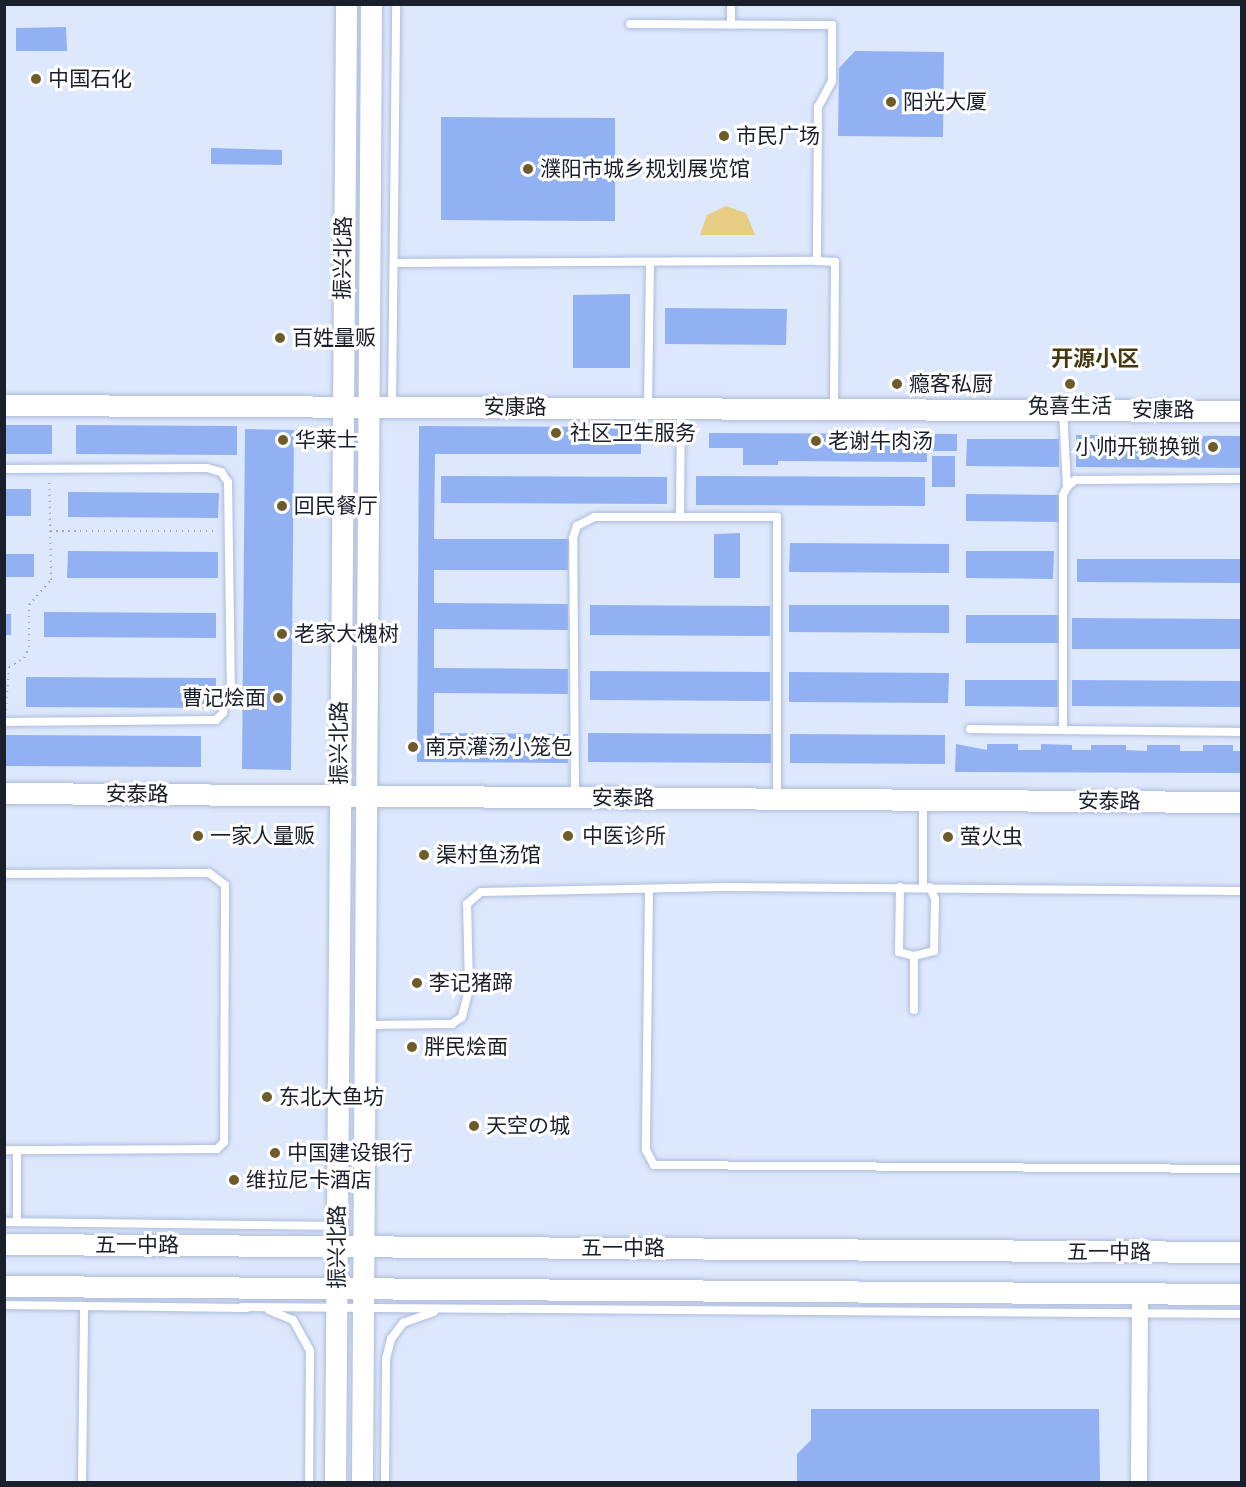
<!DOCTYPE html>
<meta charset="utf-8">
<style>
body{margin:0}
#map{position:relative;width:1246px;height:1487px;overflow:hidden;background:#dee8fc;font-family:Bitter,"Noto Sans SC","Noto Sans JP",serif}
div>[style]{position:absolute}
.green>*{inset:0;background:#e7cc83}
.building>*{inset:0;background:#91b1f3}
.path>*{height:2px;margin-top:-1px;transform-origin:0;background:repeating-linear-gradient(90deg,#9da5b7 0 1.5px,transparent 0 6px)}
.roads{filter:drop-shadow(0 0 2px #acbcdc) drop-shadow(0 0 2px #acbcdc)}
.service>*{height:8px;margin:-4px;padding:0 4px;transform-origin:4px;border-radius:4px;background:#fff}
.minor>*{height:16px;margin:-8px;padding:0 8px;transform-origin:8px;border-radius:8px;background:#fff}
.tertiary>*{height:21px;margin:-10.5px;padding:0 10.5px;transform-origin:10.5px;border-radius:10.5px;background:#fff}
.dots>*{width:16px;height:16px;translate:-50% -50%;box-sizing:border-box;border:3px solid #fff;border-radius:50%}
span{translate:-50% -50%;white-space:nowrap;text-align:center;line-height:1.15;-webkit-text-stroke:6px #fff;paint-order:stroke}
.poi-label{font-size:21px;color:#191f2b}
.left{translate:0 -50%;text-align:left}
.right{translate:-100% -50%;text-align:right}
.street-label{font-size:21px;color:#191f2b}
.neighbourhood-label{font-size:22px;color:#46380f;font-weight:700}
.frame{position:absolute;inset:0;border:6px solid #191f2b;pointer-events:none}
</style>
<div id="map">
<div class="green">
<div style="clip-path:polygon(726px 206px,746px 213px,755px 235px,700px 235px,707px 215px)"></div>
</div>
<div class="building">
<div style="clip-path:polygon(66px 27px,67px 51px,16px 51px,16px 28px)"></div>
<div style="clip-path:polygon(855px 51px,944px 52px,943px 137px,838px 136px,839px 68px)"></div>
<div style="clip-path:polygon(441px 117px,615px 118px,615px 221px,441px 220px)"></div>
<div style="clip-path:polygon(211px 148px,282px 150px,282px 165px,211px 164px)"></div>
<div style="clip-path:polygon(630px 294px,630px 368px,573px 368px,573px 295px)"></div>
<div style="clip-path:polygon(665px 308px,787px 309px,786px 345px,665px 344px)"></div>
<div style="clip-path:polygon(4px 425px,52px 425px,52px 454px,4px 454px)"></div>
<div style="clip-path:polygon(76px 425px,237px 426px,237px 455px,76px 454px)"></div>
<div style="clip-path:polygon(419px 426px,641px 427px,641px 454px,435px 454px,434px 539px,569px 539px,568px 570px,434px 570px,434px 603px,568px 604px,568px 630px,434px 629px,434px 668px,568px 669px,568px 694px,434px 693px,434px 733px,568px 734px,568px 763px,417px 762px)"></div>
<div style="clip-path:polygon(245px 429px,294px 430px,291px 770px,242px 769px)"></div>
<div style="clip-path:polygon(709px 433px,957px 434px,957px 451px,927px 451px,927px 462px,778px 461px,778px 465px,743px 465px,743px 448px,709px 448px)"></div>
<div style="clip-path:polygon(1076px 435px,1242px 436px,1242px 468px,1076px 467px)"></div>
<div style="clip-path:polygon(967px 439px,1059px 439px,1059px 467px,966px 466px)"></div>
<div style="clip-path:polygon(932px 456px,955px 456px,955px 487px,932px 487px)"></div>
<div style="clip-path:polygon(441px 476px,667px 477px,667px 504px,441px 503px)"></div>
<div style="clip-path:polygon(696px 476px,925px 477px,925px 506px,696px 505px)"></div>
<div style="clip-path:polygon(4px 489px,31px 489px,31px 516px,4px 516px)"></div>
<div style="clip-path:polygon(68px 492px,219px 493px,218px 518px,68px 517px)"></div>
<div style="clip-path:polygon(966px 494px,1059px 495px,1059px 522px,966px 521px)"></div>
<div style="clip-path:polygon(740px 533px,740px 578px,714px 578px,714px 534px)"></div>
<div style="clip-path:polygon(790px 543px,949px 544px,949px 573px,789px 572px)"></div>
<div style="clip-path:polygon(68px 551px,218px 552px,218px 578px,67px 578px)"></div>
<div style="clip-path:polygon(966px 551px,1054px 551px,1053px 579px,966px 578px)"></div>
<div style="clip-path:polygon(4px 554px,34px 554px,34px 577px,4px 577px)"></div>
<div style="clip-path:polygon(1077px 559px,1242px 559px,1242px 583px,1077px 582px)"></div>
<div style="clip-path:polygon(590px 605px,770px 606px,770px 636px,590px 635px)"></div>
<div style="clip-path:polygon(789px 605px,949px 605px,949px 633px,789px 632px)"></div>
<div style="clip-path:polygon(44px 612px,216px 613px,216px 638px,44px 637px)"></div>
<div style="clip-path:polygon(4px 614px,11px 614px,11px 635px,4px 635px)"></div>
<div style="clip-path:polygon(966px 615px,1059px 615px,1059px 643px,966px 643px)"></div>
<div style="clip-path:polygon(1072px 618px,1242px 619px,1242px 649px,1072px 649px)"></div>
<div style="clip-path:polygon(590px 671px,770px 672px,770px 701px,590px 700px)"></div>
<div style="clip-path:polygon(789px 672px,949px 673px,948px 703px,789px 702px)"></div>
<div style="clip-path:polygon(26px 677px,216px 678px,216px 708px,26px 707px)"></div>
<div style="clip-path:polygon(965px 680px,1058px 680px,1058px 707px,965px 706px)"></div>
<div style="clip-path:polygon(1072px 680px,1242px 681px,1242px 707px,1072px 706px)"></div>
<div style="clip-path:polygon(588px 733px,771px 734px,771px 763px,588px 762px)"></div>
<div style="clip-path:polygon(790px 734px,945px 735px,945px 764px,790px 763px)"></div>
<div style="clip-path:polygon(4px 735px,201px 736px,201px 767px,4px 766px)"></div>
<div style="clip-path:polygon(956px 744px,987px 750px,987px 744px,1018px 744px,1018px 750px,1041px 750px,1041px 744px,1072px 745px,1072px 750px,1091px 750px,1091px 745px,1126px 745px,1126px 750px,1147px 751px,1147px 745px,1180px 745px,1180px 751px,1203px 751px,1203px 745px,1233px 745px,1233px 751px,1242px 751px,1242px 773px,955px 772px)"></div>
<div style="clip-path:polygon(811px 1409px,1099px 1409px,1100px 1482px,797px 1482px,797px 1454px,811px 1440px)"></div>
</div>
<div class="path">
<div style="left:50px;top:531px;width:167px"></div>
<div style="left:6px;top:710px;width:43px;rotate:-86deg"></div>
<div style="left:9px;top:667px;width:17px;rotate:-31deg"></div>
<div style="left:24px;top:658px;width:12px;rotate:-66deg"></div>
<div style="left:29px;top:647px;width:42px;rotate:-90deg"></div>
<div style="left:29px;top:605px;width:33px;rotate:-49deg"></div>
<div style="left:51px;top:580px;width:100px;rotate:-91.1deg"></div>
</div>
<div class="roads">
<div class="service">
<div style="left:630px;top:24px;width:202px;rotate:0.3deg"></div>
<div style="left:832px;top:25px;width:56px;rotate:90deg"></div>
<div style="left:832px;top:81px;width:30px;rotate:118deg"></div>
<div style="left:818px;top:107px;width:154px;rotate:90.4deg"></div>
<div style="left:817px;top:261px;width:18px;rotate:3deg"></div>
<div style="left:835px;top:262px;width:146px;rotate:90.4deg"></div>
<div style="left:731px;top:24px;width:20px;rotate:-90deg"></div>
<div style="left:394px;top:263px;width:423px;rotate:-0.3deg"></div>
<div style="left:392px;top:406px;width:402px;rotate:-89.4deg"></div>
<div style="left:648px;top:407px;width:145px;rotate:-89.2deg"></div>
<div style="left:1063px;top:410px;width:77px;rotate:87deg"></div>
<div style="left:4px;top:469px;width:203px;rotate:-0.3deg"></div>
<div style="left:207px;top:468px;width:15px;rotate:16deg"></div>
<div style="left:221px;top:472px;width:12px;rotate:55deg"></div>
<div style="left:228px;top:482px;width:204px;rotate:89.2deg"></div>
<div style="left:231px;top:686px;width:28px;rotate:107deg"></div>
<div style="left:223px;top:713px;width:10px;rotate:135deg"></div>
<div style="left:216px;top:720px;width:212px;rotate:179.5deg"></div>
<div style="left:680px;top:517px;width:108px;rotate:-89.5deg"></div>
<div style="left:970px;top:729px;width:272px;rotate:0.6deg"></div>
<div style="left:1063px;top:730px;width:235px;rotate:-90deg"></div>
<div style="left:1063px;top:495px;width:9px;rotate:-63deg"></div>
<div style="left:1067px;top:487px;width:11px;rotate:-41deg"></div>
<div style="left:1075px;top:480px;width:167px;rotate:-0.3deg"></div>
<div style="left:575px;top:796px;width:258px;rotate:-90.4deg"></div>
<div style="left:573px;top:538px;width:13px;rotate:-72deg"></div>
<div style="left:577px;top:526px;width:20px;rotate:-27deg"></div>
<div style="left:595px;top:517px;width:182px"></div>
<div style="left:777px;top:517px;width:282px;rotate:90deg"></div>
<div style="left:4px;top:874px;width:205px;rotate:-0.3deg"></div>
<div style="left:209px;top:873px;width:20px;rotate:37deg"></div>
<div style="left:225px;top:885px;width:257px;rotate:90.2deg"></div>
<div style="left:224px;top:1142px;width:10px;rotate:135deg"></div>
<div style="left:217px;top:1149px;width:213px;rotate:179.7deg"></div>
<div style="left:900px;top:887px;width:65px;rotate:90.9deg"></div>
<div style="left:899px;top:952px;width:16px;rotate:15deg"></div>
<div style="left:914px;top:956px;width:21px;rotate:-14deg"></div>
<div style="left:934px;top:951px;width:52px;rotate:-88.9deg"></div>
<div style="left:935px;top:899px;width:13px;rotate:-113deg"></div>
<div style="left:923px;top:887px;width:86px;rotate:-90deg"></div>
<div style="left:649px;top:890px;width:260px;rotate:90.7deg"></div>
<div style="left:646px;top:1150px;width:17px;rotate:62deg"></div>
<div style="left:654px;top:1165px;width:588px;rotate:0.39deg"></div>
<div style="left:914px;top:956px;width:54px;rotate:90deg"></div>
<div style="left:366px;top:1025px;width:86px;rotate:-0.7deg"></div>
<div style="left:452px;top:1024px;width:12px;rotate:-35deg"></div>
<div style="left:462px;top:1017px;width:29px;rotate:-76deg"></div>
<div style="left:469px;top:989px;width:85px;rotate:-91.3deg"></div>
<div style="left:467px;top:904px;width:18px;rotate:-41deg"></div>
<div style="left:481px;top:892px;width:244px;rotate:-1.2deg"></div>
<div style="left:725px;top:887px;width:517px;rotate:0.44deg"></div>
<div style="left:4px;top:1222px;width:333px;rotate:0.7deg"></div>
<div style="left:17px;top:1222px;width:72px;rotate:-90deg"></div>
<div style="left:4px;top:1305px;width:243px;rotate:0.7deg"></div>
<div style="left:242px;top:1307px;width:1000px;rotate:0.4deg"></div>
<div style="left:269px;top:1310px;width:26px;rotate:23deg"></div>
<div style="left:293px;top:1320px;width:35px;rotate:61deg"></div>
<div style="left:310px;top:1351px;width:131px;rotate:90.4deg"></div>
<div style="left:82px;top:1482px;width:176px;rotate:-89.3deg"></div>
<div style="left:385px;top:1482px;width:123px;rotate:-89.5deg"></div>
<div style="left:386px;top:1359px;width:21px;rotate:-76deg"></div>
<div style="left:391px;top:1339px;width:20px;rotate:-53deg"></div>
<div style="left:403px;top:1323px;width:33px;rotate:-20deg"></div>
</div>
<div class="minor">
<div style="left:1139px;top:1482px;width:188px;rotate:-89.7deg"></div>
</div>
<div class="tertiary">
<div style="left:4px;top:405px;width:1238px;rotate:0.28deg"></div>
<div style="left:4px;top:793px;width:1238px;rotate:0.42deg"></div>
<div style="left:4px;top:1244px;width:1238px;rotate:0.37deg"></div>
<div style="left:4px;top:1286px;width:1238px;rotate:0.37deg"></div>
<div style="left:335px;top:1482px;width:1478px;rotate:-89.57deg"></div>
<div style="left:362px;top:1482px;width:1478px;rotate:-89.65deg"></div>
</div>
</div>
<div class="dots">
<div style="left:36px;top:79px;background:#6d5c2a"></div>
<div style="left:891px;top:102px;background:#6d5c2a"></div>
<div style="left:724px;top:136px;background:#6d5c2a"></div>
<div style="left:528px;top:169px;background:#6d5c2a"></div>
<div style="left:280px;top:338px;background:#6d5c2a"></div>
<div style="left:897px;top:384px;background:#6d5c2a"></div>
<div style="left:1070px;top:384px;background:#6d5c2a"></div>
<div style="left:556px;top:433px;background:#6d5c2a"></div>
<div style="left:283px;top:440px;background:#6d5c2a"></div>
<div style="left:816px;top:441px;background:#6d5c2a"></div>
<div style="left:1213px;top:447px;background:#6d5c2a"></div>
<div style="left:282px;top:506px;background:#6d5c2a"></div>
<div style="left:282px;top:634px;background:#6d5c2a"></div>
<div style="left:278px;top:698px;background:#6d5c2a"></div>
<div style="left:413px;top:747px;background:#6d5c2a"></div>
<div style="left:198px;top:836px;background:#6d5c2a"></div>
<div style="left:568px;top:836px;background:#6d5c2a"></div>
<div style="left:948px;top:837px;background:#6d5c2a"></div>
<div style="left:424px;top:855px;background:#6d5c2a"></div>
<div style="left:417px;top:983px;background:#6d5c2a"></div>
<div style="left:412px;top:1047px;background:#6d5c2a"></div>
<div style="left:267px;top:1097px;background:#6d5c2a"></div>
<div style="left:474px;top:1126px;background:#6d5c2a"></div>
<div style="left:275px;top:1153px;background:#6d5c2a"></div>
<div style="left:234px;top:1180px;background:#6d5c2a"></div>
</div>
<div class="poi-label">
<span class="left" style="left:48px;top:79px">中国石化</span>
<span class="left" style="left:903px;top:102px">阳光大厦</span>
<span class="left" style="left:736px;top:136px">市民广场</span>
<span class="left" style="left:540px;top:169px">濮阳市城乡规划展览馆</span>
<span class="left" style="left:292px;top:338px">百姓量贩</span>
<span class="left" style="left:909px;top:384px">瘾客私厨</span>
<span style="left:1070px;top:406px">兔喜生活</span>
<span class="left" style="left:570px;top:433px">社区卫生服务</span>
<span class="left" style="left:295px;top:440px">华莱士</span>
<span class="left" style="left:828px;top:441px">老谢牛肉汤</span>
<span class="right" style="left:1201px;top:447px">小帅开锁换锁</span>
<span class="left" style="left:294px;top:506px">回民餐厅</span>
<span class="left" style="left:294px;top:634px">老家大槐树</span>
<span class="right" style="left:266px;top:698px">曹记烩面</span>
<span class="left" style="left:425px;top:747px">南京灌汤小笼包</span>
<span class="left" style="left:210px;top:836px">一家人量贩</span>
<span class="left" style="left:582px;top:836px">中医诊所</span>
<span class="left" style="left:960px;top:837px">萤火虫</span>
<span class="left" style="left:436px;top:855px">渠村鱼汤馆</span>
<span class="left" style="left:429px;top:983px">李记猪蹄</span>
<span class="left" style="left:424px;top:1047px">胖民烩面</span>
<span class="left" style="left:279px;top:1097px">东北大鱼坊</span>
<span class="left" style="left:486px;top:1126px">天空の城</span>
<span class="left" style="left:287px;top:1153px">中国建设银行</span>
<span class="left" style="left:246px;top:1180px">维拉尼卡酒店</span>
</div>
<div class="street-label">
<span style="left:343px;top:258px;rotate:-89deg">振兴北路</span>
<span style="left:515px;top:407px">安康路</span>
<span style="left:1163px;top:410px">安康路</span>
<span style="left:339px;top:743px;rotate:-90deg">振兴北路</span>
<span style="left:137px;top:794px">安泰路</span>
<span style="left:623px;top:798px">安泰路</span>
<span style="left:1109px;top:801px">安泰路</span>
<span style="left:137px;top:1245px">五一中路</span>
<span style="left:337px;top:1247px;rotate:-90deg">振兴北路</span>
<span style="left:623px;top:1248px">五一中路</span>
<span style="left:1109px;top:1252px">五一中路</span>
</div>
<div class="neighbourhood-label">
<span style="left:1095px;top:359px">开源小区</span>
</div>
<div class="frame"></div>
</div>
